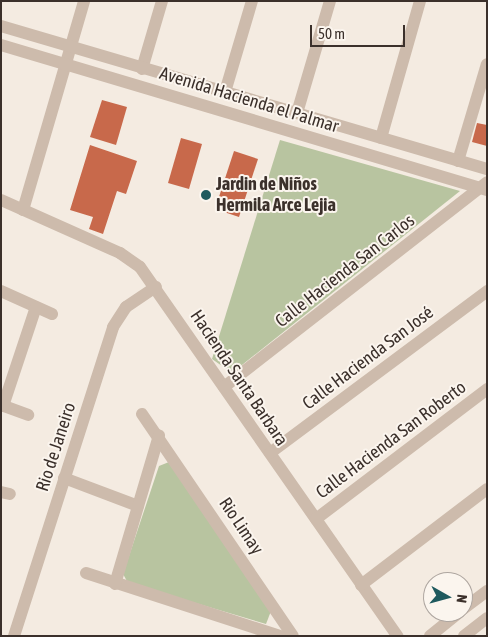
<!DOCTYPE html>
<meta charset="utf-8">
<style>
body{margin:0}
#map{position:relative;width:488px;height:637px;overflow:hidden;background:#f4ebe1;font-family:"Asap Condensed",sans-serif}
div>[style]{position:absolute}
.green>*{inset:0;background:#b8c4a0}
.building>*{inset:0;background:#c8694b}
.minor>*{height:12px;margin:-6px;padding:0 6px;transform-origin:6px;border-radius:6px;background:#cdbbac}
.tertiary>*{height:12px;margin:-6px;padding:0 6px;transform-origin:6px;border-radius:6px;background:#cdbbac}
.dots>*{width:14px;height:14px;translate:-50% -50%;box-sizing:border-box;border:2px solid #fbf5ee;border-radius:50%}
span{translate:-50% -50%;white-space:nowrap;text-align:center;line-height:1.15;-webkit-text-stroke:4px #fbf5ee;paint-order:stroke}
.street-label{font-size:18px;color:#3b302b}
.poi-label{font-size:18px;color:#3b302b;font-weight:700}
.left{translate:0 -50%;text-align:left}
.frame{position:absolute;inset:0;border:2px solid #3b302b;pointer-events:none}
.north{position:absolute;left:423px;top:572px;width:50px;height:50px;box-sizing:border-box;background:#fbf5ee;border:1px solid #aea6a0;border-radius:50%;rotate:97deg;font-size:14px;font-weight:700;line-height:20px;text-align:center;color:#3b302b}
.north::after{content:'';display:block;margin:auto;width:18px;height:22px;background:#1f5a5e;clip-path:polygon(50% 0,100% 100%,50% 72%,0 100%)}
.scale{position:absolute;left:310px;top:25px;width:95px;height:22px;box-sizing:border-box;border:2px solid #3b302b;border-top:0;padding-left:6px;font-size:15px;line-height:18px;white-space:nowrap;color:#3b302b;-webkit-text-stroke:4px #fbf5ee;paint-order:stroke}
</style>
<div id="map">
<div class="green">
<div style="clip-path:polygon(280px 140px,460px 191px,232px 373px,212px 359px)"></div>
<div style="clip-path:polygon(169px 462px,271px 611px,266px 624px,128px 583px,123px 574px,159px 466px)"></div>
</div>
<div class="building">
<div style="clip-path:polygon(102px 100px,127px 107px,116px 145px,90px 137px)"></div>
<div style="clip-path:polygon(477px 123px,487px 125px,487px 146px,472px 142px)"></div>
<div style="clip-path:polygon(181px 138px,202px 144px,189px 189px,168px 183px)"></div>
<div style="clip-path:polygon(90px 145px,137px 161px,126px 194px,117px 191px,103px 234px,89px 229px,93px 217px,70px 210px)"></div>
<div style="clip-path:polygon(234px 151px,258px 159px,239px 217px,215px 209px)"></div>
</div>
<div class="minor">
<div style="left:142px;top:69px;width:71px;rotate:-73.6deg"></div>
<div style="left:225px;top:92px;width:95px;rotate:-73.5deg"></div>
<div style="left:297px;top:113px;width:117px;rotate:-73.6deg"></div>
<div style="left:381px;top:138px;width:142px;rotate:-74.1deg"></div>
<div style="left:458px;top:161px;width:101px;rotate:-73.4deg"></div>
<div style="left:1px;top:200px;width:130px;rotate:24deg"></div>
<div style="left:120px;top:253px;width:24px;rotate:35deg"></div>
<div style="left:140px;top:267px;width:450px;rotate:55.1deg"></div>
<div style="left:23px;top:210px;width:218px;rotate:-73.7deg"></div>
<div style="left:1px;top:291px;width:56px;rotate:24.3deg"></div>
<div style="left:224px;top:387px;width:333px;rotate:-37.9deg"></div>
<div style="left:1px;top:405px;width:29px;rotate:20deg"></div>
<div style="left:3px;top:406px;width:104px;rotate:-71.6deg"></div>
<div style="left:142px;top:414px;width:268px;rotate:55.8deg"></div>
<div style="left:270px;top:453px;width:271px;rotate:-36.7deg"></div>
<div style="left:64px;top:478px;width:79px;rotate:20.7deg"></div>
<div style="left:1px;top:492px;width:9px;rotate:13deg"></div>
<div style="left:316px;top:519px;width:215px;rotate:-37.2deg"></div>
<div style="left:86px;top:573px;width:204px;rotate:18deg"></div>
<div style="left:115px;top:584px;width:155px;rotate:-73.5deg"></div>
<div style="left:361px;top:585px;width:158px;rotate:-37.3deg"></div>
<div style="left:14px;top:636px;width:324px;rotate:-72.2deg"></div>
<div style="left:113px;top:327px;width:24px;rotate:-57deg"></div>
<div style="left:126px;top:307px;width:36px;rotate:-34deg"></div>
</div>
<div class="tertiary">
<div style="left:1px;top:26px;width:507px;rotate:16.4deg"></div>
<div style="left:1px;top:45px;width:507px;rotate:16.61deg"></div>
<div style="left:463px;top:609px;width:30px;rotate:-37deg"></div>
<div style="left:430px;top:636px;width:38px;rotate:-39deg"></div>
<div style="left:464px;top:636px;width:29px;rotate:-38deg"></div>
</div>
<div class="dots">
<div style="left:206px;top:195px;background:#1f5a5e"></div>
</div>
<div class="street-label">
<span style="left:249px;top:100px;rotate:17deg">Avenida Hacienda el Palmar</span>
<span style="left:345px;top:271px;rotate:-38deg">Calle Hacienda San Carlos</span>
<span style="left:368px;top:358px;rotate:-37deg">Calle Hacienda San José</span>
<span style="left:239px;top:378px;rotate:56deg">Hacienda Santa Barbara</span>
<span style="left:391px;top:440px;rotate:-37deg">Calle Hacienda San Roberto</span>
<span style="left:56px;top:447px;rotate:-72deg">Rio de Janeiro</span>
<span style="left:241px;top:526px;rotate:56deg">Rio Limay</span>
</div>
<div class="poi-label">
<span class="left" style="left:216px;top:195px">Jardin de Niños<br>Hermila Arce Lejia</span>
</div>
<div class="frame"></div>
<div class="north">N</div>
<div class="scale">50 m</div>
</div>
